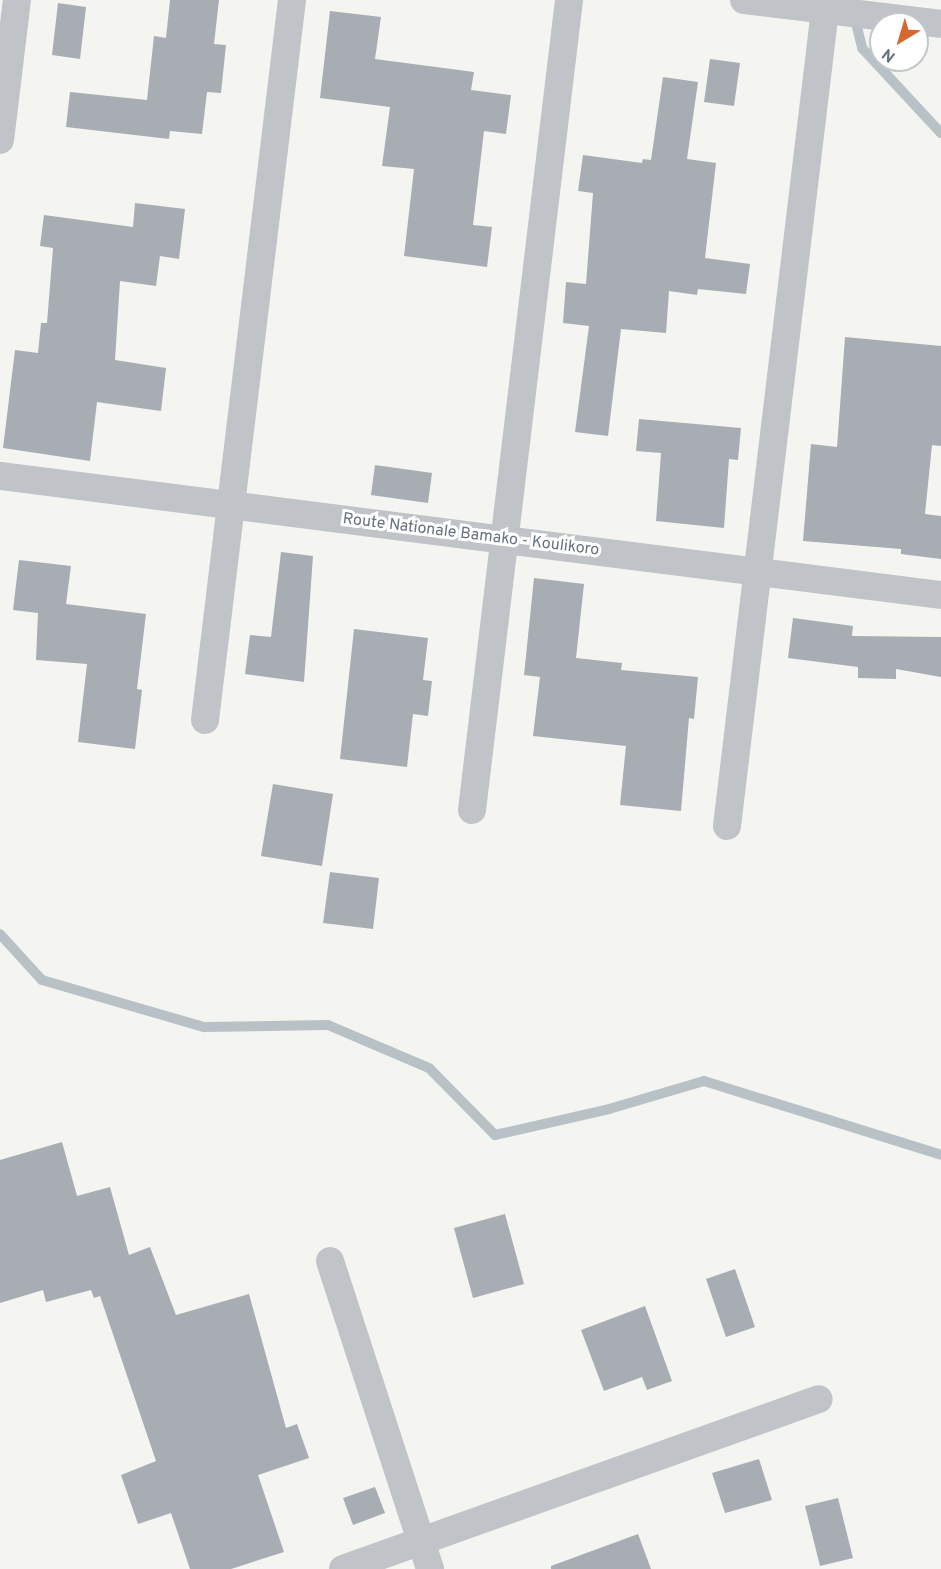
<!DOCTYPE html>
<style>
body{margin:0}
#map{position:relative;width:941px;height:1569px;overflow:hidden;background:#f4f5f1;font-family:Overpass,sans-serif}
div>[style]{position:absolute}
.stream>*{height:10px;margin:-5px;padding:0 5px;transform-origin:5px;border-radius:5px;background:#b8c2c6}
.building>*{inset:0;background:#a7adb3}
.street>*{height:28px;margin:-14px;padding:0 14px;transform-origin:14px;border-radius:14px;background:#c0c3c7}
span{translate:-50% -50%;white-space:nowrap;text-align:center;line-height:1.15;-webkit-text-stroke:6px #fff;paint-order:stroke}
.street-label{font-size:16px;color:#667280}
.north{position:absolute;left:869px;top:12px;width:60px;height:60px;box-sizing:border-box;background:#fff;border:2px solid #c2c7cc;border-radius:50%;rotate:218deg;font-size:16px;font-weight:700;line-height:24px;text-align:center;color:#667280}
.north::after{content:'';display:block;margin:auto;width:21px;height:27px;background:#d66730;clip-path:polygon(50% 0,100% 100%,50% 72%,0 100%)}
</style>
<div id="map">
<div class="stream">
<div style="left:854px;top:15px;width:34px;rotate:76deg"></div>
<div style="left:862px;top:48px;width:116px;rotate:47.1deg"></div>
<div style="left:0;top:934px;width:62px;rotate:47.6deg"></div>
<div style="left:42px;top:980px;width:169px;rotate:16.2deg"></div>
<div style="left:204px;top:1027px;width:124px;rotate:-0.9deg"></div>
<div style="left:328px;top:1025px;width:110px;rotate:23.1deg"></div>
<div style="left:429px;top:1068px;width:94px;rotate:45.4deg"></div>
<div style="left:495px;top:1135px;width:117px;rotate:-12.8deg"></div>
<div style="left:609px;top:1109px;width:99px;rotate:-16.4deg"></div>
<div style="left:704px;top:1081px;width:248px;rotate:17.3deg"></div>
</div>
<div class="building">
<div style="clip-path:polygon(170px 0,219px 0,214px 44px,226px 45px,221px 93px,207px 92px,202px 134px,170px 131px,169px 139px,66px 127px,70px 92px,147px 100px,154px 36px,166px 38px)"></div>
<div style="clip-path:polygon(58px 3px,86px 7px,80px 59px,52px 55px)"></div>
<div style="clip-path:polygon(330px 11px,381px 17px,375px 59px,474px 72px,471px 90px,511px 95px,506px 134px,484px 131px,473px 225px,492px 227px,487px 267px,404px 256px,414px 169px,382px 166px,390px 107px,320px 98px)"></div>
<div style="clip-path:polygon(710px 59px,740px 63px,734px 106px,704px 102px)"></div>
<div style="clip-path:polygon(663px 77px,698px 82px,687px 159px,716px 163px,705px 258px,750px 264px,746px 294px,698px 289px,697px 295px,669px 291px,666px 333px,621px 329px,608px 436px,575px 432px,589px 326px,563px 323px,566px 282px,586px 284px,593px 193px,578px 191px,583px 155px,642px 163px,643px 159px,651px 160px)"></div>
<div style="clip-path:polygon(135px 203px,185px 209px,179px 259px,160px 256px,156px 286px,120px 281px,115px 360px,166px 368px,161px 411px,97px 402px,90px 461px,3px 448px,15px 350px,38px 353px,41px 323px,47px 323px,53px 248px,40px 246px,44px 215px,133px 227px)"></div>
<div style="clip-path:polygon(845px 337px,941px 346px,941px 446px,932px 445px,925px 514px,941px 516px,941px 559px,901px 554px,901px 549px,803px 541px,811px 444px,837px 447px)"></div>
<div style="clip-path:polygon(639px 419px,741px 428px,738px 460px,729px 459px,724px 528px,656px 521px,661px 453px,636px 451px)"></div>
<div style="clip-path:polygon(375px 465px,432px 473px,428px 503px,371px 495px)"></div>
<div style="clip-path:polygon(281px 552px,313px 556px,304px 682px,245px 674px,250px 635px,271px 637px)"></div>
<div style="clip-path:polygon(19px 560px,71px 566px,66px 604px,146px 614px,137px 689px,142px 690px,135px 749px,78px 742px,87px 664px,36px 660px,38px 613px,13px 610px)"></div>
<div style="clip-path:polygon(534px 578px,584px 584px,576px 658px,622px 663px,621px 670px,698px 677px,694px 719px,689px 718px,681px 811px,620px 805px,626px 746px,533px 736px,540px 677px,524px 675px)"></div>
<div style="clip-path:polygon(793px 618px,853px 626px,852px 636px,941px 637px,941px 677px,896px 669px,896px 679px,858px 678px,858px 667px,788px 658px)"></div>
<div style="clip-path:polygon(354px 629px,428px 638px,423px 680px,432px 681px,428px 716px,413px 714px,407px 767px,340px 759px)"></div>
<div style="clip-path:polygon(273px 784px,333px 794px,322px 866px,261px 856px)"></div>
<div style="clip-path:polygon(330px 872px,379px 878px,373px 929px,323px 923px)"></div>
<div style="clip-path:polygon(62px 1142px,77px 1196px,110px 1187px,129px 1255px,150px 1247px,176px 1315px,249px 1294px,286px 1428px,297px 1424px,309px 1458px,258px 1475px,284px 1552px,231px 1569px,190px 1569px,171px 1513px,138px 1524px,121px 1475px,156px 1461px,100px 1296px,94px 1298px,91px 1290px,46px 1302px,43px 1290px,0 1303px,0 1160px)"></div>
<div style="clip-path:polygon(505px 1214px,524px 1284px,473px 1298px,454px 1228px)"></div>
<div style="clip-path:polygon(735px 1269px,755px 1327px,726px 1337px,706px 1279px)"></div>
<div style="clip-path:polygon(645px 1306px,672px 1381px,647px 1390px,642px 1377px,604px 1391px,581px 1330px)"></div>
<div style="clip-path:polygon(759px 1459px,772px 1500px,725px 1513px,712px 1473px)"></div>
<div style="clip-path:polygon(375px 1487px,385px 1513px,353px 1525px,343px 1498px)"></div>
<div style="clip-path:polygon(838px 1498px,853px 1558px,820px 1566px,805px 1506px)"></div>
<div style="clip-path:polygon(638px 1534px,651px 1569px,551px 1569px,551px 1566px)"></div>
</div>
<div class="street">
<div style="left:744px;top:0;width:198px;rotate:6.9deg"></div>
<div style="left:0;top:140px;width:141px;rotate:-83.1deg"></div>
<div style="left:0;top:476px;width:948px;rotate:7.21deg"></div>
<div style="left:205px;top:720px;width:725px;rotate:-83.11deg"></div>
<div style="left:472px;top:810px;width:816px;rotate:-83.17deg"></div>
<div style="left:727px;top:826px;width:822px;rotate:-83.15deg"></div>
<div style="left:330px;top:1261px;width:324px;rotate:72deg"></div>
<div style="left:343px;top:1569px;width:505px;rotate:-19.65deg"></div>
</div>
<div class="street-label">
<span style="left:471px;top:535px;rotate:7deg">Route Nationale Bamako - Koulikoro</span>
</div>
<div class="north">N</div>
</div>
